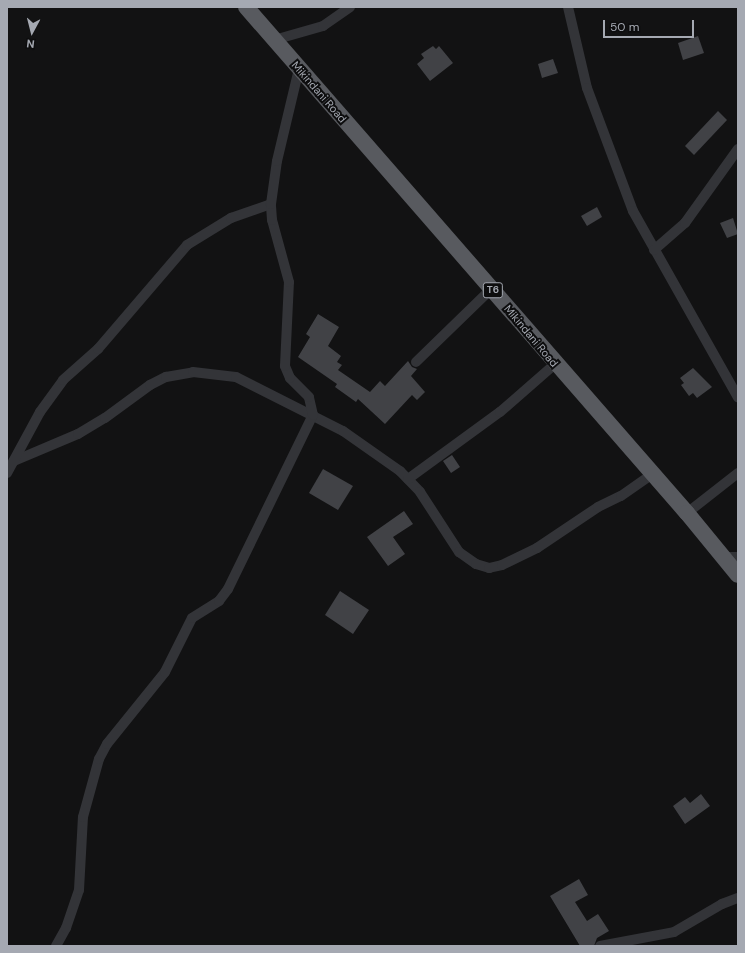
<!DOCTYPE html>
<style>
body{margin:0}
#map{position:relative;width:745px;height:953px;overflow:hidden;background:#121213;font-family:"DM Sans",sans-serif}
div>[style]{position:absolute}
.building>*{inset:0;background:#414246}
.minor>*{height:10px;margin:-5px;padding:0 5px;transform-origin:5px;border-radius:5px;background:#333438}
.trunk>*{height:16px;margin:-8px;padding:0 8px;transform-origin:8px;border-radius:8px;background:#585a5f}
span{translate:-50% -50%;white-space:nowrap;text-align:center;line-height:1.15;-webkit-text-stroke:4px #0d0d0e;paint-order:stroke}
.shield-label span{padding:1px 3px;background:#0d0d0e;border:1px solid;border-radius:3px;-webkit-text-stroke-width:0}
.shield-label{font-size:10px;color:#a5a9b2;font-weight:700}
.street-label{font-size:11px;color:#a5a9b2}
.frame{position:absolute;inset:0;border:8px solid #a5a9b2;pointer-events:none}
.north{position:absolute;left:12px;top:12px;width:40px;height:40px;-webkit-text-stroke:3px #0d0d0e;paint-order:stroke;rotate:187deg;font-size:11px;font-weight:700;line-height:16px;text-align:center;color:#a5a9b2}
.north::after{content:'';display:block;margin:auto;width:14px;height:18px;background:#a5a9b2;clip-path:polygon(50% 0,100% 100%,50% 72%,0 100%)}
.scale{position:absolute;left:603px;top:20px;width:91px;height:18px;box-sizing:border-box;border:2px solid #a5a9b2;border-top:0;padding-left:5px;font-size:12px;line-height:14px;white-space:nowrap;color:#a5a9b2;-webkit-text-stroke:3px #0d0d0e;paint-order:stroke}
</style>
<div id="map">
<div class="building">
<div style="clip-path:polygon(698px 36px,704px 53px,683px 60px,678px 43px)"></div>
<div style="clip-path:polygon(433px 46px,436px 49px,439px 46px,453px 63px,430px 81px,417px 64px,424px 58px,421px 54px)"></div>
<div style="clip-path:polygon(553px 59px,558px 73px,542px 78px,538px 64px)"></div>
<div style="clip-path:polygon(718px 111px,727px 120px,694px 155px,685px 146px)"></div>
<div style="clip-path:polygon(597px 207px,602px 217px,587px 226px,581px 216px)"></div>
<div style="clip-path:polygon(733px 218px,738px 234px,727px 238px,720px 223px)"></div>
<div style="clip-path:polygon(318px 314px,339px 327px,328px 346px,341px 356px,337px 362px,342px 365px,338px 370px,370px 392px,380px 381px,385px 386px,408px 361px,412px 367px,417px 369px,411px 376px,425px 392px,417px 400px,412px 395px,385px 424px,358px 399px,356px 402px,335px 387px,337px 384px,298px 357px,310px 337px,306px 334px)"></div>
<div style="clip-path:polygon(693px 368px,712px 387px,697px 398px,693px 393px,689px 396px,681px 385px,684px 383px,680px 378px)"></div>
<div style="clip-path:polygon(452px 455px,460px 467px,451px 473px,443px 461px)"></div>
<div style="clip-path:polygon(323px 469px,353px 486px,338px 510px,309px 493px)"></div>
<div style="clip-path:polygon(404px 511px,413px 524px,393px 537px,405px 554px,388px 566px,367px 537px)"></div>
<div style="clip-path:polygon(340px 591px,369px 610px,353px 634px,325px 615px)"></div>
<div style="clip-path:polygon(701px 794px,710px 806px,685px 824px,673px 806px,685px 797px,690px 803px)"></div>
<div style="clip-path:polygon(579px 879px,588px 895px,575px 902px,587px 921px,598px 914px,609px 931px,597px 938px,594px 946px,580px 946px,550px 896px)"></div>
</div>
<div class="minor">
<div style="left:568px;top:7px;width:83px;rotate:76.8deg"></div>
<div style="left:587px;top:88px;width:131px;rotate:69.5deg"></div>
<div style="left:633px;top:211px;width:214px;rotate:60.6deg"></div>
<div style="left:274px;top:40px;width:51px;rotate:-15.9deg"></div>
<div style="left:323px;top:26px;width:33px;rotate:-35deg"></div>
<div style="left:654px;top:250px;width:41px;rotate:-41.1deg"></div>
<div style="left:685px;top:223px;width:91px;rotate:-54.4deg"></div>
<div style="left:416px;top:362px;width:105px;rotate:-44.2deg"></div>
<div style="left:14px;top:461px;width:69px;rotate:-22.9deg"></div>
<div style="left:78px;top:434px;width:31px;rotate:-31deg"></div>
<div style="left:105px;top:418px;width:56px;rotate:-36.3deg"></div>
<div style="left:150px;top:385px;width:18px;rotate:-27deg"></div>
<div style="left:166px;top:377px;width:27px;rotate:-10deg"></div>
<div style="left:193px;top:372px;width:43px;rotate:6.6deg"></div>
<div style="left:236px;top:377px;width:120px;rotate:26.8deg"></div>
<div style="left:343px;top:431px;width:70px;rotate:35.1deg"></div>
<div style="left:400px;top:471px;width:29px;rotate:46deg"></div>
<div style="left:420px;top:492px;width:72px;rotate:57deg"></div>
<div style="left:459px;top:552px;width:21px;rotate:35deg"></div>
<div style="left:476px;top:564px;width:14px;rotate:17deg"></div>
<div style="left:489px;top:568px;width:13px;rotate:-13deg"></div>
<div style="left:502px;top:565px;width:39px;rotate:-26deg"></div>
<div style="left:537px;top:548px;width:73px;rotate:-33.9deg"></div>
<div style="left:598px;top:507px;width:25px;rotate:-26deg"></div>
<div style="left:621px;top:496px;width:39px;rotate:-35deg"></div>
<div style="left:7px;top:473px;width:69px;rotate:-61.6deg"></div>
<div style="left:40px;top:412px;width:39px;rotate:-54deg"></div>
<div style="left:63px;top:380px;width:47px;rotate:-41.5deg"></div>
<div style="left:98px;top:349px;width:137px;rotate:-49.4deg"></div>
<div style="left:187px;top:245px;width:52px;rotate:-31.5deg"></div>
<div style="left:231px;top:218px;width:42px;rotate:-19.3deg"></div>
<div style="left:408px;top:479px;width:114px;rotate:-36.1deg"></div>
<div style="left:500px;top:412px;width:73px;rotate:-41.1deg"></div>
<div style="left:687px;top:513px;width:65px;rotate:-38.1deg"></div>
<div style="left:723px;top:557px;width:15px"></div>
<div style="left:56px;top:946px;width:21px;rotate:-61deg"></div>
<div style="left:66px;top:928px;width:40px;rotate:-71.1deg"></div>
<div style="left:79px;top:890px;width:73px;rotate:-86.9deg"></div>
<div style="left:83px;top:817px;width:60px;rotate:-74.6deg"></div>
<div style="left:99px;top:759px;width:17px;rotate:-62deg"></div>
<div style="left:107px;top:744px;width:92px;rotate:-51.1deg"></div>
<div style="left:165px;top:672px;width:60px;rotate:-63.4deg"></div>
<div style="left:192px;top:618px;width:32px;rotate:-32deg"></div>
<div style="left:219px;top:601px;width:15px;rotate:-53deg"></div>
<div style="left:228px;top:589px;width:194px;rotate:-64deg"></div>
<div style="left:313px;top:415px;width:18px;rotate:-103deg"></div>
<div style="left:309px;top:397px;width:27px;rotate:-135deg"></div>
<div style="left:290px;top:378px;width:13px;rotate:-113deg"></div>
<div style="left:285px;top:366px;width:84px;rotate:-87.3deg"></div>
<div style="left:289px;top:282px;width:64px;rotate:-105.3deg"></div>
<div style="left:272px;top:220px;width:16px;rotate:-94deg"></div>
<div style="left:271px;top:204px;width:43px;rotate:-82.1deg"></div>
<div style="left:277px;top:161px;width:95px;rotate:-76.6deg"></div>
<div style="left:600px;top:946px;width:75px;rotate:-10.7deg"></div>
<div style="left:674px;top:932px;width:56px;rotate:-30.3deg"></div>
<div style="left:722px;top:904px;width:17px;rotate:-21deg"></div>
</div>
<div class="trunk">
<div style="left:246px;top:7px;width:671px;rotate:48.93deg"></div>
<div style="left:687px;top:513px;width:80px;rotate:50.6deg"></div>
</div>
<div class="shield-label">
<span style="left:493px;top:290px">T6</span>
</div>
<div class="street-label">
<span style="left:319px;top:92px;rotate:49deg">Mikindani Road</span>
<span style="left:531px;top:336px;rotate:50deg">Mikindani Road</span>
</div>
<div class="frame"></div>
<div class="north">N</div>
<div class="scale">50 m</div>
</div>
